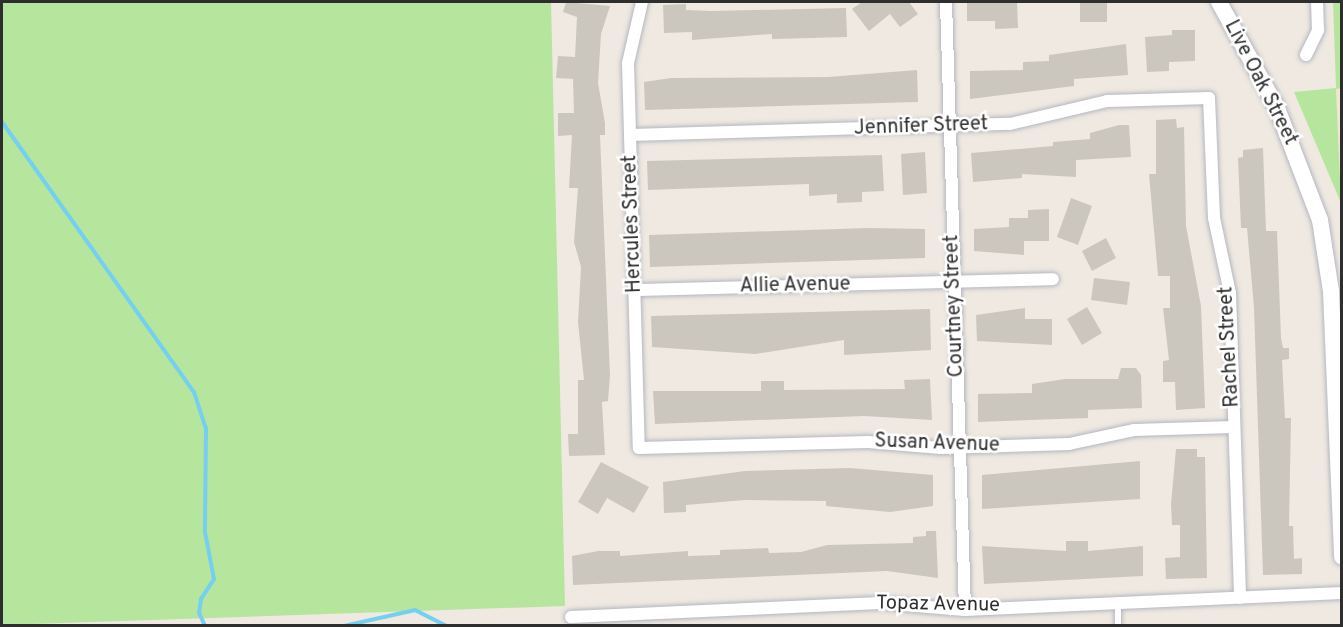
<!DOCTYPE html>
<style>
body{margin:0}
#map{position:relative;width:1343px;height:627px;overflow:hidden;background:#efe9e1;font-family:Overpass,sans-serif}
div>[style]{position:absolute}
.education>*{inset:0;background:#f0e6d1}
.green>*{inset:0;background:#b6e59e}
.stream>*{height:4px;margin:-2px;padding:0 2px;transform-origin:2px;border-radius:2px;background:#75cff0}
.building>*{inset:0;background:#cbc7bf}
.roads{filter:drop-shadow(0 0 2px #b4b7c1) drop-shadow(0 0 2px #b4b7c1)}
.lane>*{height:6px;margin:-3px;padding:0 3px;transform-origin:3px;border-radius:3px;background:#fff}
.street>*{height:12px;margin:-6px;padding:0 6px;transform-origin:6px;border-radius:6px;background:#fff}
.secondary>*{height:16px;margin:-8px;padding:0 8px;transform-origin:8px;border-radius:8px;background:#fff}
span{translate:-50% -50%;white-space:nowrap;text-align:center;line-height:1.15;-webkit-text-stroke:5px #fff;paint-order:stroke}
.street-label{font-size:20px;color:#2e2e2e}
.frame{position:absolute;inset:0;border:3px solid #2e2e2e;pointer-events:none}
</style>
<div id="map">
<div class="education">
<div style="clip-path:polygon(1336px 88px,1342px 88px,1341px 208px,1341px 203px)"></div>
</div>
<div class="green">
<div style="clip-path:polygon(2px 2px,551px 2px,565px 606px,2px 625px)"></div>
<div style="clip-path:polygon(1333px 2px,1342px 2px,1341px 88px,1336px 89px,1341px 203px,1294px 92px,1336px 88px)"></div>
</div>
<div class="stream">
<div style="left:2px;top:122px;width:331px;rotate:54.6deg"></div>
<div style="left:194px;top:392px;width:38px;rotate:72deg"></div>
<div style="left:206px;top:428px;width:104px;rotate:90.6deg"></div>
<div style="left:205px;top:532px;width:48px;rotate:79.2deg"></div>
<div style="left:214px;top:579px;width:24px;rotate:123deg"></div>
<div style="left:201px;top:599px;width:14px;rotate:98deg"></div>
<div style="left:199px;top:613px;width:14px;rotate:65deg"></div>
<div style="left:344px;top:626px;width:73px;rotate:-12.7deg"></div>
<div style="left:415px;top:610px;width:35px;rotate:27deg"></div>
</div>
<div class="building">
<div style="clip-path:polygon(566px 2px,610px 6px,601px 34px,598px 83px,605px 123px,605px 135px,600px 135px,610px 375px,608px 401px,602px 402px,605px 455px,569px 456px,568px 434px,578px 434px,578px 380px,584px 380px,578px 322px,581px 267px,574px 242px,578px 188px,569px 188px,572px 135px,558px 136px,558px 113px,574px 113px,573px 79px,556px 78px,558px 56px,575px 57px,577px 17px,563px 12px)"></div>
<div style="clip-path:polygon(862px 2px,909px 2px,918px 14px,900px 27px,890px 14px,869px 31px,852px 9px)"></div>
<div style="clip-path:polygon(967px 2px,1017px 2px,1018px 28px,995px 29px,995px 21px,967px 21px)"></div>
<div style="clip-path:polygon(1080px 2px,1107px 2px,1107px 22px,1080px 22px)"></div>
<div style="clip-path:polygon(686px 4px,686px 10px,712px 11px,846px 8px,847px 37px,772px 39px,772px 34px,692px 40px,692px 32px,664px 33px,663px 5px)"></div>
<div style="clip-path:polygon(1172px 30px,1195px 30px,1195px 61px,1169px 62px,1169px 71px,1147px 72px,1145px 37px,1172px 35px)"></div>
<div style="clip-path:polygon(1126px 44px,1128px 75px,1074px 79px,1074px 86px,970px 99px,970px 71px,1023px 70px,1023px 62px,1049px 61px,1049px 55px)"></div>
<div style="clip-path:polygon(917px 70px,918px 102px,645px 110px,644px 82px,671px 78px,828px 77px)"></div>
<div style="clip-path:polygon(1176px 119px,1177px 128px,1184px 127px,1186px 226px,1201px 306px,1205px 408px,1176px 410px,1175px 382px,1163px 382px,1163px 361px,1169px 360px,1163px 308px,1170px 308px,1170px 276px,1158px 276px,1149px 174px,1156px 174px,1156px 120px)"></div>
<div style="clip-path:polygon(1119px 125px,1129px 125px,1131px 157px,1076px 160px,1076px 177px,1022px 174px,1022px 178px,973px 182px,971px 153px,1053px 146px,1053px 142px,1090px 139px,1090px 133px)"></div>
<div style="clip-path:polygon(1263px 148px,1266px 231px,1277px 231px,1281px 338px,1283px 348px,1289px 348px,1289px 359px,1282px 360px,1285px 418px,1291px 418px,1289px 526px,1293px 526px,1294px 559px,1302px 558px,1302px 574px,1263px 575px,1254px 308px,1247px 228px,1241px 228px,1238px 158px,1243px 157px,1243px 150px)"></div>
<div style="clip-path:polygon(925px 152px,927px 193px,903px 195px,901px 154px)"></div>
<div style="clip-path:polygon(882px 155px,884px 191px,862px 192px,862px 202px,837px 203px,837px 194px,809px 196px,809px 184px,648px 190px,647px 161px)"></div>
<div style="clip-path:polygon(1071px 198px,1092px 206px,1078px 245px,1057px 237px)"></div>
<div style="clip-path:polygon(1049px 209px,1049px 241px,1024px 241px,1024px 255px,974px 251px,974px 229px,1009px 227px,1009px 218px,1028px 218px,1028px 210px)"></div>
<div style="clip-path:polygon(869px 228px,925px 229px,925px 258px,650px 267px,649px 235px)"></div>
<div style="clip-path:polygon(1106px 238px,1116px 258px,1092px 271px,1082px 251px)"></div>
<div style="clip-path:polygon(1094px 278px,1130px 282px,1127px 305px,1091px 300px)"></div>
<div style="clip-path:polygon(1087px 307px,1102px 333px,1082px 345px,1067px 319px)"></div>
<div style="clip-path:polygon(1025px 308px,1025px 319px,1052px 319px,1052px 345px,977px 341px,976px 315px)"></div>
<div style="clip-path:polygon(930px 309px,931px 350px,844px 355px,844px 340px,755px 354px,652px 347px,651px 316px)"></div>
<div style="clip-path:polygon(1121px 368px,1136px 368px,1141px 375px,1142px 408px,1088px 410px,1088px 418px,978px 422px,978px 394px,1032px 393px,1032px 384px,1065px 379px,1118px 379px)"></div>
<div style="clip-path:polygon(930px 379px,932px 420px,864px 416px,655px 424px,653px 391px,761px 391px,761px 381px,784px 381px,784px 390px,905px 389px,904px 380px)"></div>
<div style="clip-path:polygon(1176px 449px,1197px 449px,1197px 457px,1205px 457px,1207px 578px,1166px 579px,1165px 558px,1180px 557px,1180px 525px,1172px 525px,1171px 504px)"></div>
<div style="clip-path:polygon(1140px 461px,1140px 499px,982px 509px,982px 475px)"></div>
<div style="clip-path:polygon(601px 462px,649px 487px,634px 513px,607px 498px,598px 514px,578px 502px)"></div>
<div style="clip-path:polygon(850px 468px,933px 475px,933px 506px,890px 512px,826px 506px,826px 501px,745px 500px,686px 505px,686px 512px,664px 513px,663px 482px,745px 471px)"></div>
<div style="clip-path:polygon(926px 531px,936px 531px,938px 578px,887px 571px,573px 585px,572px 556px,598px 551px,620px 551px,620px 556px,688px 551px,688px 556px,720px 555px,720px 550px,768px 548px,769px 553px,801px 552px,827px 545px,913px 543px,913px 537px,926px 536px)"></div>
<div style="clip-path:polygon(1066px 541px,1088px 541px,1088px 551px,1143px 546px,1143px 576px,984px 584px,982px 546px,1066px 551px)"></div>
</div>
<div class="roads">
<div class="lane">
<div style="left:1118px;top:601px;width:25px;rotate:90deg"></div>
</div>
<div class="street">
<div style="left:642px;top:2px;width:63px;rotate:102.9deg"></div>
<div style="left:628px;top:63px;width:385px;rotate:88.4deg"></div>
<div style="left:639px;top:448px;width:229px;rotate:-1.5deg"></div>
<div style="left:868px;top:442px;width:73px;rotate:4.7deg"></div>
<div style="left:941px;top:448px;width:128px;rotate:-1.8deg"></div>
<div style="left:1069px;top:444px;width:66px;rotate:-12.2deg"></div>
<div style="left:1134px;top:430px;width:99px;rotate:-1.7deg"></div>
<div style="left:946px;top:2px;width:608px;rotate:88.21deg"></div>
<div style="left:1306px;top:55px;width:28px;rotate:-64deg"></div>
<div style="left:1318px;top:30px;width:28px;rotate:-92deg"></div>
<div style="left:630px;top:135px;width:380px;rotate:-1.7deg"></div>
<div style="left:1010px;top:124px;width:100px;rotate:-13.3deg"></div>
<div style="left:1107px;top:101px;width:102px;rotate:-1.7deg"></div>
<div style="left:1209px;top:98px;width:120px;rotate:87.6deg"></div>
<div style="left:1214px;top:218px;width:77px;rotate:78deg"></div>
<div style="left:1230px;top:293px;width:305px;rotate:88.1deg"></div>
<div style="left:635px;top:290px;width:418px;rotate:-1.5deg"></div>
<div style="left:571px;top:617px;width:309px;rotate:-2.6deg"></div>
<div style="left:880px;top:603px;width:85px;rotate:4.7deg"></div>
<div style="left:965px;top:610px;width:377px;rotate:-2.6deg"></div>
</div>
<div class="secondary">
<div style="left:1219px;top:2px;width:121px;rotate:61.3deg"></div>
<div style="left:1277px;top:108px;width:120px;rotate:69deg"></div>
<div style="left:1320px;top:220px;width:72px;rotate:81.2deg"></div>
<div style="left:1331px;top:291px;width:266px;rotate:87.6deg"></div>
</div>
</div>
<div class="street-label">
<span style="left:1260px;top:83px;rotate:63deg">Live Oak Street</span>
<span style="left:921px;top:127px;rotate:-2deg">Jennifer Street</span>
<span style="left:633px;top:224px;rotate:-92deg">Hercules Street</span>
<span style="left:795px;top:286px;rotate:-1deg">Allie Avenue</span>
<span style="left:955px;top:306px;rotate:-92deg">Courtney Street</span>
<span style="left:1230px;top:347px;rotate:-93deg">Rachel Street</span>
<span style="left:937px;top:444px;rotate:2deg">Susan Avenue</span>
<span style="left:938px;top:605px;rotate:1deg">Topaz Avenue</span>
</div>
<div class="frame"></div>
</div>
